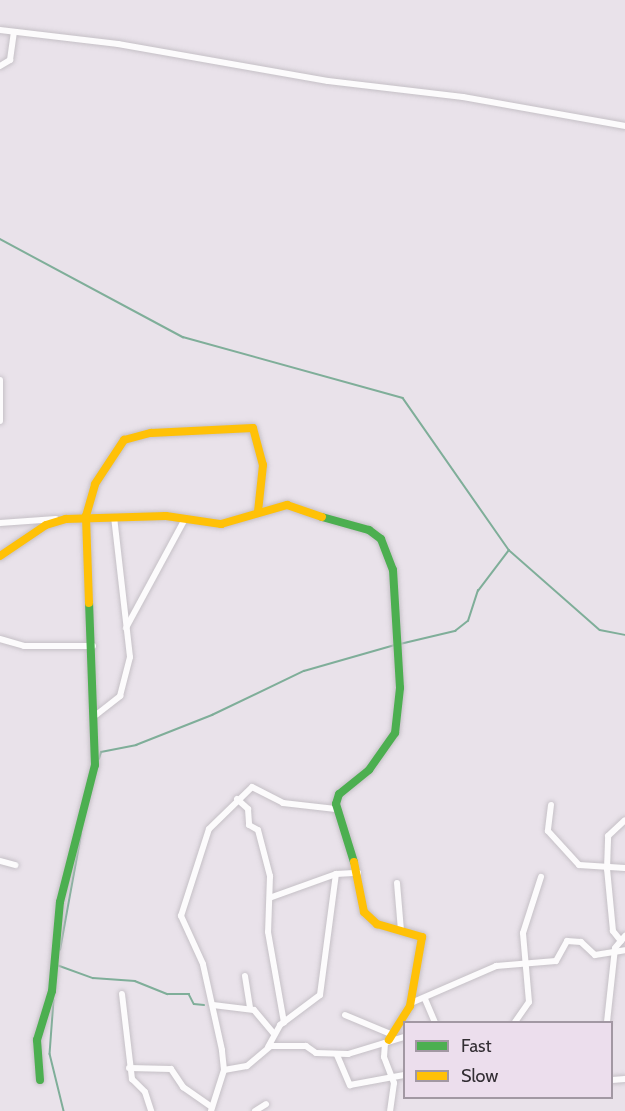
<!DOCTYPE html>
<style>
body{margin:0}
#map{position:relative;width:625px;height:1111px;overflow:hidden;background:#e9e2ea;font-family:Cabin,sans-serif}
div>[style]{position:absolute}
.stream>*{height:1.5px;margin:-0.75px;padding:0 0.75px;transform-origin:0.75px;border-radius:0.75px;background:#7fae99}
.roads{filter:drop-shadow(0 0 2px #c5c0c6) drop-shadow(0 0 2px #c5c0c6)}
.street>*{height:6px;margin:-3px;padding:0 3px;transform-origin:3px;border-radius:3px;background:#fcfbfc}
.fast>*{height:8px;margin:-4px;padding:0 4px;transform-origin:4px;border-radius:4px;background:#4caf50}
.slow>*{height:8px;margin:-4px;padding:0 4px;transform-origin:4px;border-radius:4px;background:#ffc107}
span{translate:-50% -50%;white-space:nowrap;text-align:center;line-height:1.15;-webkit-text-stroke:4.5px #ecdeed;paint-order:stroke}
.legend{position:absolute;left:403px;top:1021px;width:210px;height:78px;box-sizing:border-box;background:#ecdeed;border:2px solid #a298a3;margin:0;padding:8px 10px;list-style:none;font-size:18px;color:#332e34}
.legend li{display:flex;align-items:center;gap:12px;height:30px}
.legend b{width:30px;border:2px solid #a298a3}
</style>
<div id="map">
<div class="stream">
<div style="left:0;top:239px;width:208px;rotate:28.2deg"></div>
<div style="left:183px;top:337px;width:228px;rotate:15.5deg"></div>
<div style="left:403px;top:398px;width:185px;rotate:55.1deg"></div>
<div style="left:509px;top:550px;width:121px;rotate:41.3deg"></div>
<div style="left:600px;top:630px;width:25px;rotate:11deg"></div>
<div style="left:400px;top:644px;width:57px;rotate:-13.3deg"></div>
<div style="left:455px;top:631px;width:16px;rotate:-38deg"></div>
<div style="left:468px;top:621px;width:32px;rotate:-72deg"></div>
<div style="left:478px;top:591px;width:51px;rotate:-52.9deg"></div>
<div style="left:99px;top:759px;width:7px;rotate:-74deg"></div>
<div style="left:101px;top:752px;width:36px;rotate:-11deg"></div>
<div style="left:136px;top:745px;width:82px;rotate:-21.5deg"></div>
<div style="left:212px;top:715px;width:102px;rotate:-25.6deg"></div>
<div style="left:304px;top:671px;width:95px;rotate:-15.9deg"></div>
<div style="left:60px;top:950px;width:118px;rotate:-79.7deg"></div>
<div style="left:57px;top:965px;width:38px;rotate:20deg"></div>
<div style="left:93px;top:978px;width:42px;rotate:4.1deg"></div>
<div style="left:135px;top:981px;width:35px;rotate:22deg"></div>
<div style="left:167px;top:994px;width:22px"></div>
<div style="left:189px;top:994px;width:11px;rotate:63deg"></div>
<div style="left:194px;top:1004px;width:10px;rotate:6deg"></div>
<div style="left:54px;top:1000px;width:54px;rotate:94.2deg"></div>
<div style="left:50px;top:1054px;width:59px;rotate:76.2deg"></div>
</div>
<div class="roads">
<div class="street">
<div style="left:0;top:30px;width:119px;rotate:6.8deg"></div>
<div style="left:118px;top:44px;width:213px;rotate:10deg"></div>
<div style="left:328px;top:81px;width:136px;rotate:6.8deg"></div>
<div style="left:463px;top:97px;width:165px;rotate:10.1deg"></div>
<div style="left:0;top:66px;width:12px;rotate:-31deg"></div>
<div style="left:10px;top:60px;width:28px;rotate:-82deg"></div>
<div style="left:0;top:380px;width:41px;rotate:90deg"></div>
<div style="left:0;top:523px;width:56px;rotate:-4.1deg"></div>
<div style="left:126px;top:628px;width:124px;rotate:-61.6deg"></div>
<div style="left:0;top:639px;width:25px;rotate:16deg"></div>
<div style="left:24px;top:646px;width:69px"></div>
<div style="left:96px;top:715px;width:31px;rotate:-38deg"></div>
<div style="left:120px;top:696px;width:40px;rotate:-75.6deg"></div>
<div style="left:130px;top:657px;width:141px;rotate:-96.5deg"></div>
<div style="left:237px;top:799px;width:15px;rotate:42deg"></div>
<div style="left:248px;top:809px;width:16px;rotate:86deg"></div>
<div style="left:249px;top:825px;width:10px;rotate:29deg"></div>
<div style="left:258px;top:830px;width:48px;rotate:75.4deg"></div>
<div style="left:270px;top:876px;width:56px;rotate:92deg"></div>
<div style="left:268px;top:932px;width:92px;rotate:80deg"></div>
<div style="left:551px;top:805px;width:26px;rotate:97deg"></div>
<div style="left:548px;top:831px;width:46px;rotate:47.6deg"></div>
<div style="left:579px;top:865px;width:46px;rotate:3.7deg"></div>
<div style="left:0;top:861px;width:16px;rotate:15deg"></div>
<div style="left:397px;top:883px;width:48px;rotate:85.2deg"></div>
<div style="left:272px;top:897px;width:68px;rotate:-19.8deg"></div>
<div style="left:336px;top:874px;width:22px;rotate:-3deg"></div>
<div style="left:621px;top:941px;width:13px;rotate:-129deg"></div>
<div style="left:613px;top:931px;width:62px;rotate:-95.5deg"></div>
<div style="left:607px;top:869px;width:33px;rotate:-88deg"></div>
<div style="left:608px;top:836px;width:23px;rotate:-43deg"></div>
<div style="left:245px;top:976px;width:32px;rotate:81deg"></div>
<div style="left:122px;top:994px;width:86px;rotate:83.3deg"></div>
<div style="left:132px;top:1079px;width:18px;rotate:45deg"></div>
<div style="left:145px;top:1092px;width:20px;rotate:72deg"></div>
<div style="left:425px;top:999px;width:25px;rotate:67deg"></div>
<div style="left:411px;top:1003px;width:93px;rotate:-23.5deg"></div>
<div style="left:496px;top:966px;width:60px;rotate:-4.8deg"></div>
<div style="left:556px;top:961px;width:23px;rotate:-61deg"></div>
<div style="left:567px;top:941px;width:14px;rotate:4deg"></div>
<div style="left:581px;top:942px;width:19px;rotate:43deg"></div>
<div style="left:595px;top:955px;width:30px;rotate:-9deg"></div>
<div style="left:213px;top:1005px;width:41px;rotate:7deg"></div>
<div style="left:254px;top:1010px;width:31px;rotate:50deg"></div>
<div style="left:345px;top:1015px;width:52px;rotate:22.6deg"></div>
<div style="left:515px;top:1022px;width:24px;rotate:-55deg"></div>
<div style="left:529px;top:1002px;width:69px;rotate:-95deg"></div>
<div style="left:523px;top:933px;width:59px;rotate:-72.2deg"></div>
<div style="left:607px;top:1022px;width:74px;rotate:-83.8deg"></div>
<div style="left:615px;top:948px;width:16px;rotate:-50deg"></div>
<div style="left:385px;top:1043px;width:14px;rotate:94deg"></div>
<div style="left:384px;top:1057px;width:28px;rotate:69deg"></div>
<div style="left:394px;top:1083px;width:28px;rotate:98deg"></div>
<div style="left:268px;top:1047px;width:25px;rotate:-61deg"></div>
<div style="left:280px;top:1025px;width:50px;rotate:-36.9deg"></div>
<div style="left:320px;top:995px;width:122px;rotate:-82.5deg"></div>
<div style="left:337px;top:1055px;width:33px;rotate:67deg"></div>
<div style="left:350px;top:1085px;width:55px;rotate:-10.5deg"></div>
<div style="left:129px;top:1068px;width:42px;rotate:1.4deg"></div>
<div style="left:171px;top:1069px;width:22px;rotate:56deg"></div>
<div style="left:183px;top:1087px;width:35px;rotate:35deg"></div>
<div style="left:224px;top:1070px;width:23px;rotate:-10deg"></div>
<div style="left:247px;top:1066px;width:31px;rotate:-40deg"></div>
<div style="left:271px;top:1046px;width:35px"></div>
<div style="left:306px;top:1046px;width:12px;rotate:35deg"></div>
<div style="left:316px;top:1053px;width:32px;rotate:2deg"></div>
<div style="left:348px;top:1054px;width:59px;rotate:-16.9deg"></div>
<div style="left:612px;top:1080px;width:13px;rotate:-4deg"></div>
<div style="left:211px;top:1111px;width:43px;rotate:-72.4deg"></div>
<div style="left:224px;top:1070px;width:20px;rotate:-96deg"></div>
<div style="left:222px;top:1050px;width:88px;rotate:-102.5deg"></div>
<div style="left:203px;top:964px;width:53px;rotate:-114.6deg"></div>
<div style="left:181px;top:916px;width:91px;rotate:-72.2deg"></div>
<div style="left:209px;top:829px;width:60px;rotate:-44.3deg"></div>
<div style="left:252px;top:787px;width:35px;rotate:27deg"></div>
<div style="left:283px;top:803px;width:53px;rotate:6.5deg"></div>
<div style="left:255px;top:1111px;width:13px;rotate:-32deg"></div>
</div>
<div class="fast">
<div style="left:322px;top:517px;width:49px;rotate:15.5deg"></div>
<div style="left:369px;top:530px;width:15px;rotate:37deg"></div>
<div style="left:381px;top:539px;width:33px;rotate:69deg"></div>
<div style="left:393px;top:570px;width:118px;rotate:86.6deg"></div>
<div style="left:400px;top:688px;width:45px;rotate:96.3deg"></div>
<div style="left:395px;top:733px;width:45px;rotate:125.1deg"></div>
<div style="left:369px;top:770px;width:38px;rotate:141deg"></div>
<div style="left:339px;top:794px;width:10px;rotate:107deg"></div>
<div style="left:336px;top:804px;width:61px;rotate:72.8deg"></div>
<div style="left:40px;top:1080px;width:40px;rotate:-94.3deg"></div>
<div style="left:37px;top:1040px;width:51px;rotate:-73deg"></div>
<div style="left:52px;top:991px;width:89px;rotate:-84.9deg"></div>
<div style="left:60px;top:902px;width:141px;rotate:-75.7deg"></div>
<div style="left:95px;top:765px;width:162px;rotate:-92.1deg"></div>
</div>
<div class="slow">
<div style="left:0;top:556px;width:55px;rotate:-34deg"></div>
<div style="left:46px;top:525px;width:21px;rotate:-17deg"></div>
<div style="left:66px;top:519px;width:100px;rotate:-1.7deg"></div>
<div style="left:166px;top:516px;width:56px;rotate:8.3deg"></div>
<div style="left:221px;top:524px;width:69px;rotate:-16.1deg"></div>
<div style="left:287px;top:505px;width:37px;rotate:19deg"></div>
<div style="left:89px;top:603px;width:87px;rotate:-92deg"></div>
<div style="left:86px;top:516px;width:33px;rotate:-74deg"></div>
<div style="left:95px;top:484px;width:53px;rotate:-56.6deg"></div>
<div style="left:124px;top:440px;width:28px;rotate:-15deg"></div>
<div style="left:151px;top:433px;width:102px;rotate:-2.8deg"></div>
<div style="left:253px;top:428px;width:38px;rotate:75deg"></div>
<div style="left:263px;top:465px;width:47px;rotate:96.1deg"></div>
<div style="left:354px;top:862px;width:51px;rotate:78.7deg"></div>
<div style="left:364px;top:912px;width:18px;rotate:43deg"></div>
<div style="left:377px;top:924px;width:47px;rotate:16.1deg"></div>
<div style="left:422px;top:937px;width:70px;rotate:99.9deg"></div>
<div style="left:410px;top:1006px;width:40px;rotate:122deg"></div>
</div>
</div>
<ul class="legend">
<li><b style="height:8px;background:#4caf50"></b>Fast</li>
<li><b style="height:8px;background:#ffc107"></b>Slow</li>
</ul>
</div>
